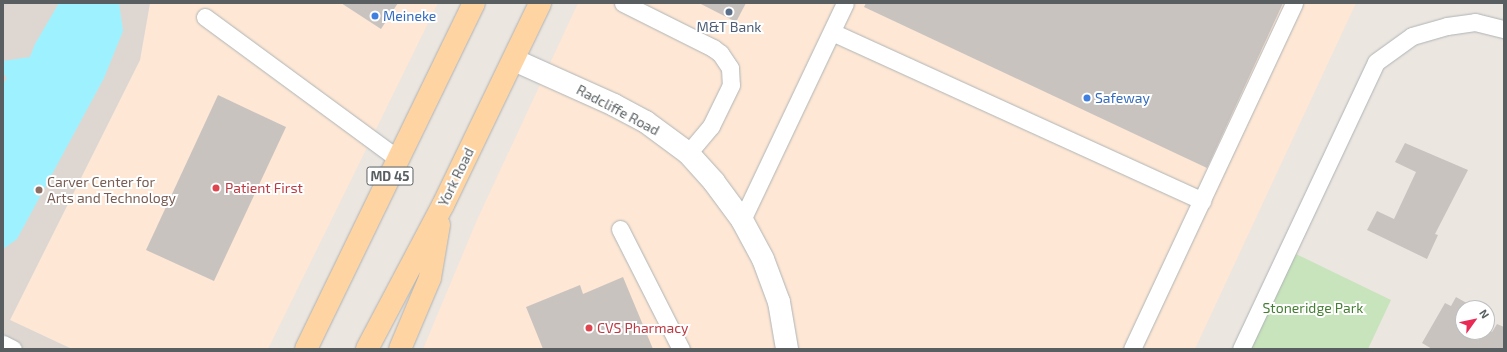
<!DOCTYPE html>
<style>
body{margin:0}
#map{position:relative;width:1507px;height:352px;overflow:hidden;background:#ece6e0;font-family:"Exo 2",sans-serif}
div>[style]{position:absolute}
.commercial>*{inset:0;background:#fee7d4}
.education>*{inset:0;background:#ded7d1}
.green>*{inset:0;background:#c8e4bc}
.water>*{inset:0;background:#9ef2ff}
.building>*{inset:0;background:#c9c3c0}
.roads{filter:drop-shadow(0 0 1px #aeb4b6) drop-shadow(0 0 1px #aeb4b6)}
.lane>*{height:17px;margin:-8.5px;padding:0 8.5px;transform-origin:8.5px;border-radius:8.5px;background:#fff}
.street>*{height:22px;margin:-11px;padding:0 11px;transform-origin:11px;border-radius:11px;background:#fff}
.primary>*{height:22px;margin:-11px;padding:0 11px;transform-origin:11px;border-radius:11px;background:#ffd4a3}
.dots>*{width:11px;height:11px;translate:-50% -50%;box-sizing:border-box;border:2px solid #fff;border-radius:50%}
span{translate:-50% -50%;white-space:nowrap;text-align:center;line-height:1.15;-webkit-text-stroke:4px #fff;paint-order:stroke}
.shield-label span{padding:1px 3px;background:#fff;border:1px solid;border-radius:3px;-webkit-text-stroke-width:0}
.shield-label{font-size:13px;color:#595f61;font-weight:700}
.shop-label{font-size:14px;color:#366cbe}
.left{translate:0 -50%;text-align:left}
.service-label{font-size:14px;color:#4e5e75}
.street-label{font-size:14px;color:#595f61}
.education-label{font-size:14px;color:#785e54}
.health-label{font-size:14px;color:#be3a42}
.park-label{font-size:14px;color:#467f33}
.frame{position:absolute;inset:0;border:4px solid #595f61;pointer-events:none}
.north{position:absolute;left:1455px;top:300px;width:40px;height:40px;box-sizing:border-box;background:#fff;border:1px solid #bdbfc0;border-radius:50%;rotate:57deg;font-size:11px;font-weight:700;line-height:16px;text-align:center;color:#595f61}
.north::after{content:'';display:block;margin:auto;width:14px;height:18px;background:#e92a55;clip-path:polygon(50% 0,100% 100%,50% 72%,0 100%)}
</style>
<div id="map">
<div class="commercial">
<div style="clip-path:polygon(150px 3px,438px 3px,268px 349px,72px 349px,10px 320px,140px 60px)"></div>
<div style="clip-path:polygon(578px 3px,1356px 3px,1195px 349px,423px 349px,477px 220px)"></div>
</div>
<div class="education">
<div style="clip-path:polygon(3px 3px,150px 3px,140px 60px,10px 320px,72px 349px,3px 349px)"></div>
</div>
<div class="green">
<div style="clip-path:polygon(1294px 253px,1391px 300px,1368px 349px,1248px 349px)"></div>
</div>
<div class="water">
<div style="clip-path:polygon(59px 3px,119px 3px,123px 31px,104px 78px,17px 239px,3px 249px,3px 84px,7px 78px,3px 73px,3px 61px,30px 57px,35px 44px)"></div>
</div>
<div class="building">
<div style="clip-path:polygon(341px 3px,398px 3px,381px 29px)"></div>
<div style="clip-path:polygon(699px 3px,746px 3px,736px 22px)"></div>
<div style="clip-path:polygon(866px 3px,1283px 3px,1207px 168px,864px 7px)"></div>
<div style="clip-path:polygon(218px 95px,286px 127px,214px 281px,146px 250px)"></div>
<div style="clip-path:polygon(1405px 143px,1468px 170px,1435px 234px,1438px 235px,1427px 259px,1367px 230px,1377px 211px,1394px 219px,1416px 172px,1395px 162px)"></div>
<div style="clip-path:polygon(623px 277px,653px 349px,543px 349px,526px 307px,580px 285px,583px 294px)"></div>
<div style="clip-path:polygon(1456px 297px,1472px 306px,1463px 308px,1463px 332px,1487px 332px,1487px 329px,1492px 332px,1497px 324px,1504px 327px,1504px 349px,1432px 349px,1422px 343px,1445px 303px,1451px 306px)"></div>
<div style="clip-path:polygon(1487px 318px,1491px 320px,1487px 327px)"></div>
</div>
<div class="roads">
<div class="lane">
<div style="left:623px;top:3px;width:101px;rotate:26.6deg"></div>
<div style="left:713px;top:48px;width:9px;rotate:36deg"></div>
<div style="left:720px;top:53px;width:18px;rotate:56deg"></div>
<div style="left:730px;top:68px;width:17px;rotate:87deg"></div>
<div style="left:731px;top:85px;width:46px;rotate:116deg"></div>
<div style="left:711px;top:126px;width:35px;rotate:130deg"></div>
<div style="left:205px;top:17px;width:240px;rotate:36.3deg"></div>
<div style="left:832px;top:32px;width:407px;rotate:24.5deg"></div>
<div style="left:742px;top:220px;width:240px;rotate:-64.6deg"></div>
<div style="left:620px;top:229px;width:135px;rotate:63.1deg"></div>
<div style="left:3px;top:344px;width:11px;rotate:27deg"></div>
<div style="left:1132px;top:349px;width:382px;rotate:-64.9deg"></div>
<div style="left:1241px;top:349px;width:317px;rotate:-64.8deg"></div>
<div style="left:1376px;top:62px;width:44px;rotate:-35.8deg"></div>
<div style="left:1412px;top:36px;width:36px;rotate:-16deg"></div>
<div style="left:1447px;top:26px;width:28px;rotate:-8deg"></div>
<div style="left:1475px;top:22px;width:30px;rotate:14deg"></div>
</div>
<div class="street">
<div style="left:514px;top:60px;width:110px;rotate:24.2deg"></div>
<div style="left:614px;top:105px;width:36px;rotate:28deg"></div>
<div style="left:646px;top:122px;width:52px;rotate:36.4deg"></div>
<div style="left:688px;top:153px;width:39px;rotate:48deg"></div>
<div style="left:714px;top:182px;width:47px;rotate:53.6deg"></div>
<div style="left:742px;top:220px;width:44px;rotate:61.7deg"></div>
<div style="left:763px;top:259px;width:46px;rotate:69.6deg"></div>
<div style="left:779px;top:302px;width:48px;rotate:80.3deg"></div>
</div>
<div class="primary">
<div style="left:306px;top:349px;width:385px;rotate:-64.1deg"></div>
<div style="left:367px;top:349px;width:163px;rotate:-62.2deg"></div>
<div style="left:443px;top:205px;width:224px;rotate:-64.3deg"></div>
<div style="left:400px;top:349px;width:77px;rotate:-67.1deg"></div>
<div style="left:430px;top:278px;width:54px;rotate:-80.4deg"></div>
</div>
</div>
<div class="dots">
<div style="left:729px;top:12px;background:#5c6f8a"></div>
<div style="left:375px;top:16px;background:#3f7fe0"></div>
<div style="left:1087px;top:98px;background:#3f7fe0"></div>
<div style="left:216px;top:188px;background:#e0444e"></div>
<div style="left:39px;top:190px;background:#8d6e63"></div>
<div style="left:589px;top:328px;background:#e0444e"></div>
</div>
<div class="shield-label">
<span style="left:390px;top:176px">MD 45</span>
</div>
<div class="shop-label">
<span class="left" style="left:383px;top:16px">Meineke</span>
<span class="left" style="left:1095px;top:98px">Safeway</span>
</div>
<div class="service-label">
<span style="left:729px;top:27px">M&amp;T Bank</span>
</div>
<div class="street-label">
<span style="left:618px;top:110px;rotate:28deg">Radcliffe Road</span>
<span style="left:456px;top:177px;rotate:-64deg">York Road</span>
</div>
<div class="education-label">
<span class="left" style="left:47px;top:190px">Carver Center for<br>Arts and Technology</span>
</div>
<div class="health-label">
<span class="left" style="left:225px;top:188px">Patient First</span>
<span class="left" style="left:597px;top:328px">CVS Pharmacy</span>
</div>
<div class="park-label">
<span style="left:1313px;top:308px">Stoneridge Park</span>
</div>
<div class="frame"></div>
<div class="north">N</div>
</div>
